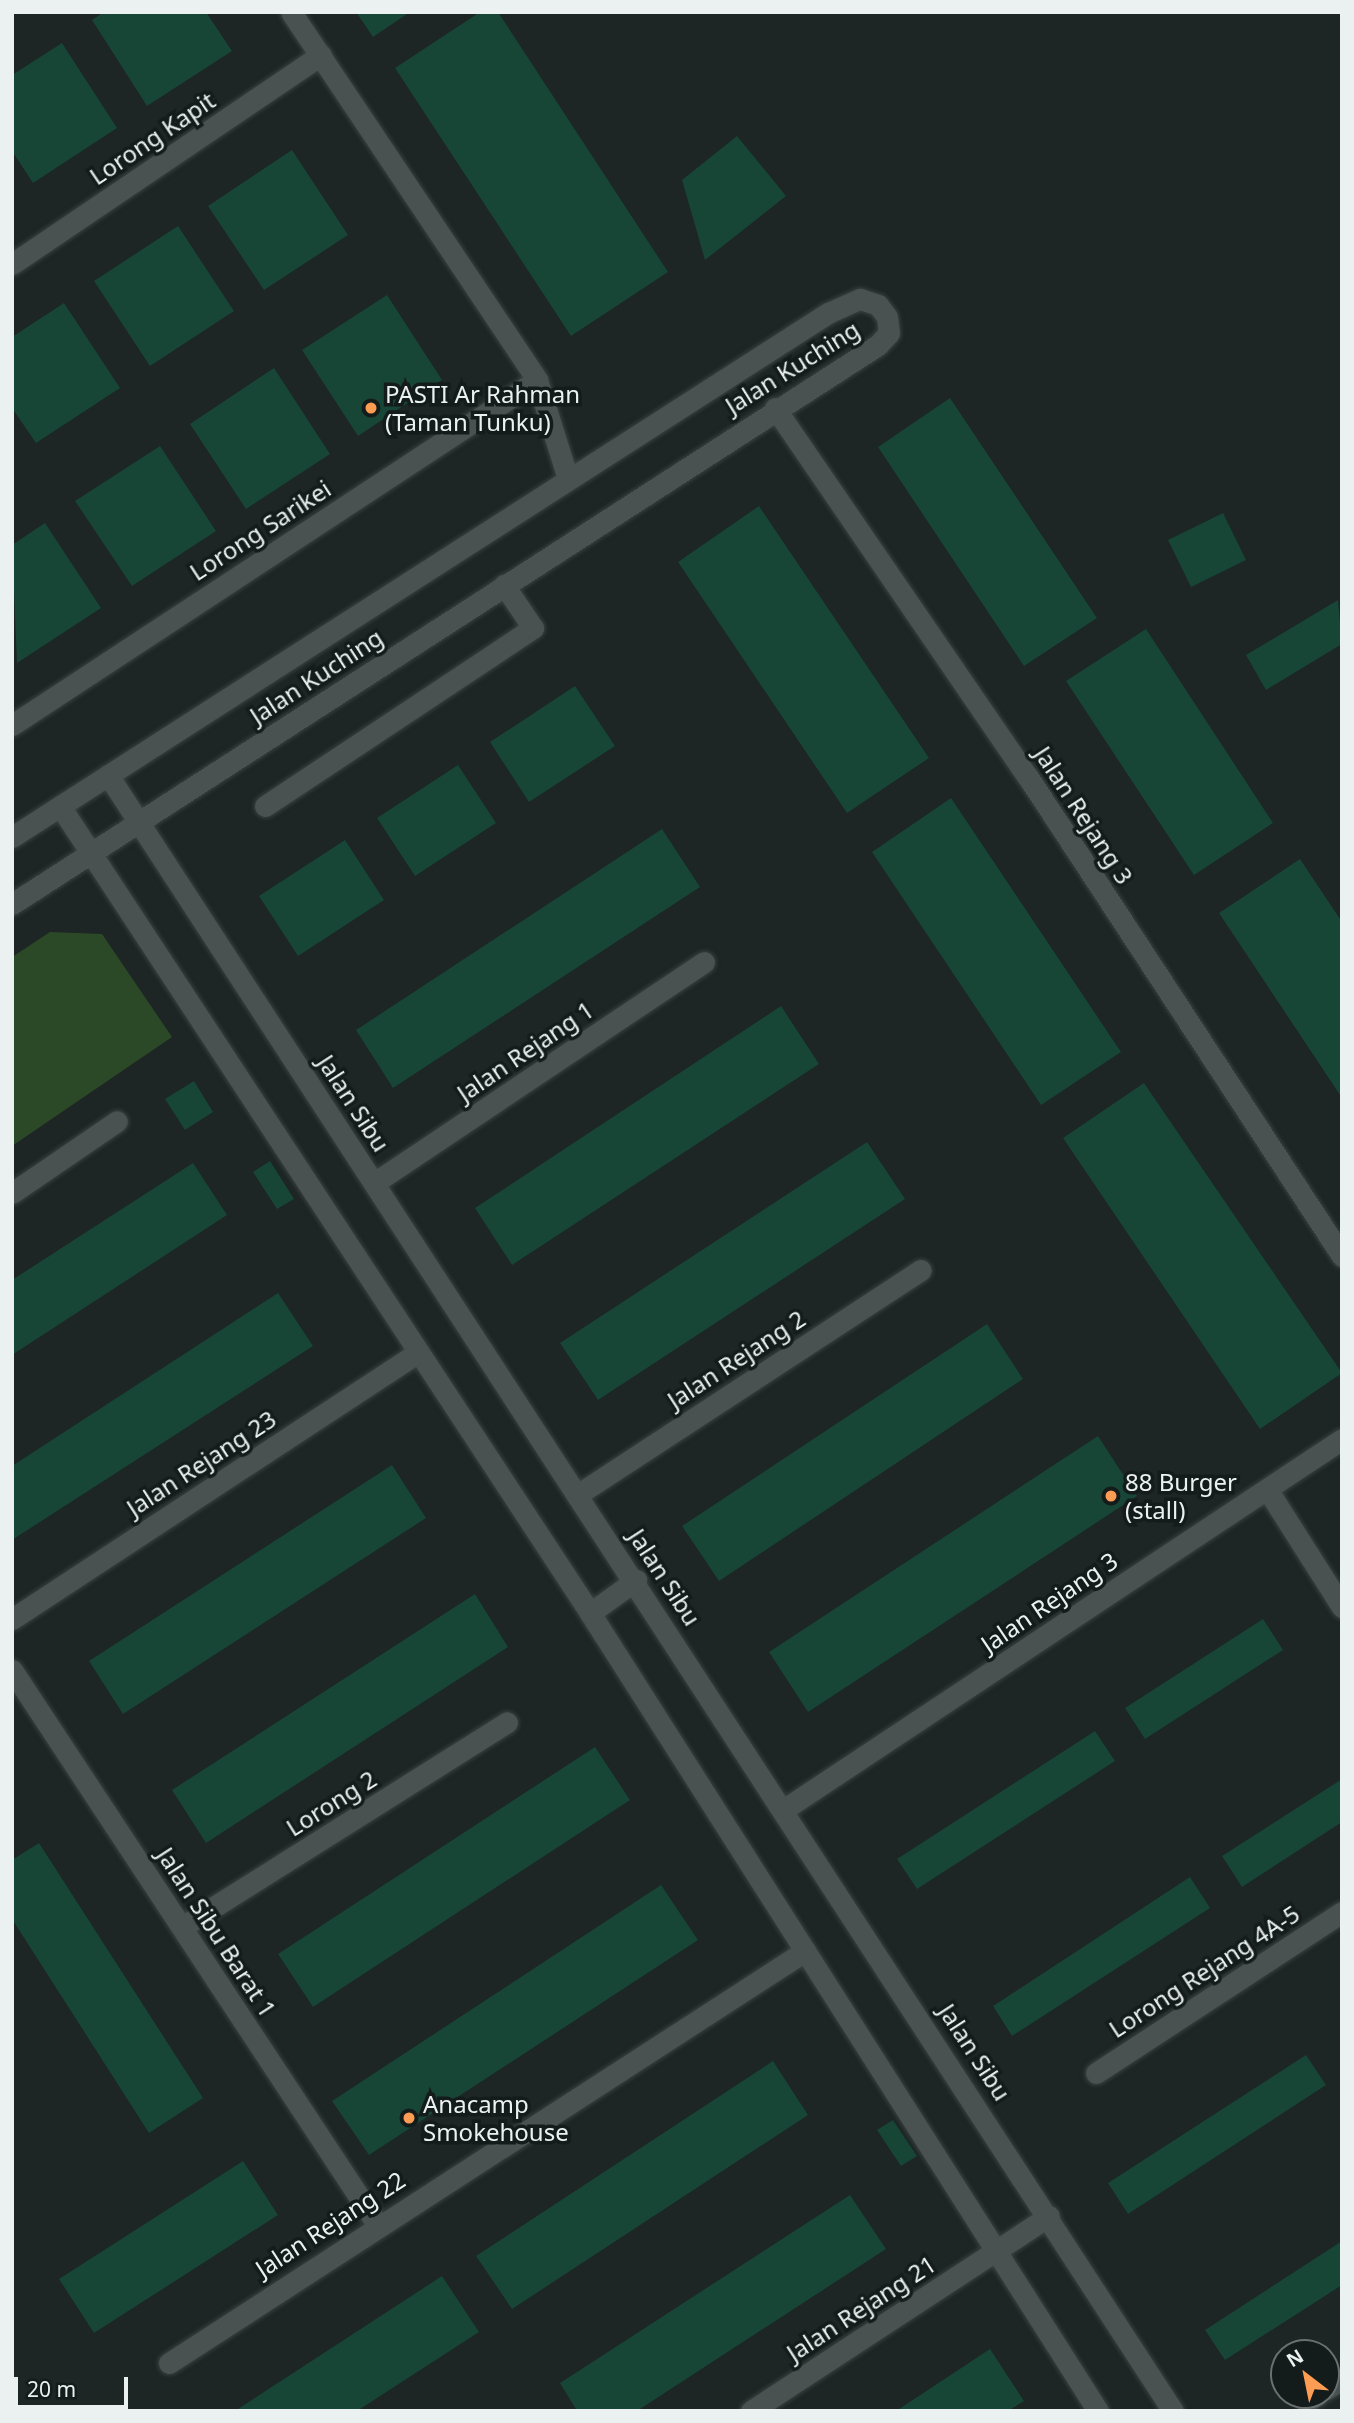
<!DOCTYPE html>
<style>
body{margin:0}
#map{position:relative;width:1354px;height:2423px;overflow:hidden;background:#1d2525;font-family:"Noto Sans",sans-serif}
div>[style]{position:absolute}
.green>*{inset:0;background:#2c4927}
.building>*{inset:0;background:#174536}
.roads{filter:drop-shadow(0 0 2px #394040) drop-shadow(0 0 2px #394040)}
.minor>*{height:21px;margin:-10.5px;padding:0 10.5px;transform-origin:10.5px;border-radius:10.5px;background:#495151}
.dots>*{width:19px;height:19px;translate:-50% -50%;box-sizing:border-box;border:4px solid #141b1b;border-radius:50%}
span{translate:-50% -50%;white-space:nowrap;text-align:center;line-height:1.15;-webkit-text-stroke:7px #141b1b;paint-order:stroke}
.street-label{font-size:24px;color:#ebf0f0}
.poi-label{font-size:24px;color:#ebf0f0}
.left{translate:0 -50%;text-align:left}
.frame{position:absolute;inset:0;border:14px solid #ebf0f0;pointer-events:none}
.north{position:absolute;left:1270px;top:2339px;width:70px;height:70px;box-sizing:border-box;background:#141b1b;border:2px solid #6a7070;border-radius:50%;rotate:328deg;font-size:19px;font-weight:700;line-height:28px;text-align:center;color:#ebf0f0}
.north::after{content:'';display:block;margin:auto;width:24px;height:32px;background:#fc9d53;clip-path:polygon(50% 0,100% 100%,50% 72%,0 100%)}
.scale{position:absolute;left:14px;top:2377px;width:114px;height:32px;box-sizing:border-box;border:4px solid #ebf0f0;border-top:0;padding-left:9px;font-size:21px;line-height:24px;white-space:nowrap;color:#ebf0f0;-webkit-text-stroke:5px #141b1b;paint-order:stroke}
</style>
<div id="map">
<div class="green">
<div style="clip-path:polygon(50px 932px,102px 934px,172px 1037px,12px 1146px,12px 957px)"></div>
</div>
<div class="building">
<div style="clip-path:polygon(104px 12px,206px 12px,232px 51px,147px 106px,92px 20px)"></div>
<div style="clip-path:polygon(356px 12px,410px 12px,373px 37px)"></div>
<div style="clip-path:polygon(480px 12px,498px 12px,668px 272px,571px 336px,395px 68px)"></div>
<div style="clip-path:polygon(62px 43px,117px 128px,33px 183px,12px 151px,12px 75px)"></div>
<div style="clip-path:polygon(737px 136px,786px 196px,705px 260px,682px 180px)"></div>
<div style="clip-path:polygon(292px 150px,348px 235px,264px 290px,208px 206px)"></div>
<div style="clip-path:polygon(178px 226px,234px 311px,150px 366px,94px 281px)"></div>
<div style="clip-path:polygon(387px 295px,442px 380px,358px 436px,302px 350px)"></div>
<div style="clip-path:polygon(64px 303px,120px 388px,36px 443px,12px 408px,12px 337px)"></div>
<div style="clip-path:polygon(274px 368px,330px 454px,246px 509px,190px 424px)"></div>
<div style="clip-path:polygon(950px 398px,1097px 618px,1024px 666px,878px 447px)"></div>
<div style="clip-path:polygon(160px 446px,216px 531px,132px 586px,75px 501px)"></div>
<div style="clip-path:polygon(759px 506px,929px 758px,847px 813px,678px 562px)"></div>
<div style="clip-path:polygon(1223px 513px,1246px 560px,1191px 587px,1168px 540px)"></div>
<div style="clip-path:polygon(45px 523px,101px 608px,17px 663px,12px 545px)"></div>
<div style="clip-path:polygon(1338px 600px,1342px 644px,1266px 690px,1246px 655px)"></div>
<div style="clip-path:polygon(1146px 629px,1273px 823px,1194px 875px,1066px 681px)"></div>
<div style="clip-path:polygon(575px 686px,615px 746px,529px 802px,490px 742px)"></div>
<div style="clip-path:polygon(458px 765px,496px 823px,415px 876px,377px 818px)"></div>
<div style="clip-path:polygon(951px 798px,1121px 1052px,1041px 1105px,872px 852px)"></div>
<div style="clip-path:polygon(662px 829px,700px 887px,393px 1088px,356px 1030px)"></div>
<div style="clip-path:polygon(345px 840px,384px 900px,298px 956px,259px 896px)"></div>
<div style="clip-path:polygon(1300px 859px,1342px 922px,1342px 1098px,1219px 913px)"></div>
<div style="clip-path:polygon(781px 1006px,819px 1064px,512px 1265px,475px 1208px)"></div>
<div style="clip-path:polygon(194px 1081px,213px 1112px,185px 1130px,165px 1099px)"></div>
<div style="clip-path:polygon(1144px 1083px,1342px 1373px,1260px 1429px,1063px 1138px)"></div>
<div style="clip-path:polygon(867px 1142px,905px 1199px,598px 1400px,560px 1343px)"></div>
<div style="clip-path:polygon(270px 1161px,294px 1199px,277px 1209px,253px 1172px)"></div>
<div style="clip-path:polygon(193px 1163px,227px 1215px,12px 1355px,12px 1280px)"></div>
<div style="clip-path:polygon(278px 1293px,313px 1346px,12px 1540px,12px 1466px)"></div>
<div style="clip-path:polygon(987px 1324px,1023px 1379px,719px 1581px,682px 1526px)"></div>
<div style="clip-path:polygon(1098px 1436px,1137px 1496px,808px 1712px,769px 1652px)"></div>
<div style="clip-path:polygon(392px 1465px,426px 1518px,123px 1714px,89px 1661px)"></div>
<div style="clip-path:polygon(475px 1594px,508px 1647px,206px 1843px,172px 1790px)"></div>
<div style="clip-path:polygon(1263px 1619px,1283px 1650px,1145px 1739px,1125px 1708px)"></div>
<div style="clip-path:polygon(1095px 1731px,1115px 1761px,917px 1889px,897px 1859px)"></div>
<div style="clip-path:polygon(595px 1747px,630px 1800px,313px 2007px,278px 1954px)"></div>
<div style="clip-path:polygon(1342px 1779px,1342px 1822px,1242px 1887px,1222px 1856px)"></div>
<div style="clip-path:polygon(39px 1843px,203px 2098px,149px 2133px,12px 1919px,12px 1860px)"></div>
<div style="clip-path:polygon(1190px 1877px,1210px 1908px,1012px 2036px,993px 2006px)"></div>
<div style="clip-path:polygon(661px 1885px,698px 1940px,369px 2155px,332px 2101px)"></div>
<div style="clip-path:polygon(1306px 2055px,1326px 2085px,1128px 2214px,1108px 2183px)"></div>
<div style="clip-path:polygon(773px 2061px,808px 2115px,512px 2309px,476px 2256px)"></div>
<div style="clip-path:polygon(893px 2120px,917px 2156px,901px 2166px,877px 2130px)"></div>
<div style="clip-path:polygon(243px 2161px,278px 2215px,94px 2333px,59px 2279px)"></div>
<div style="clip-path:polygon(850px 2195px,886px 2249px,637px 2411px,577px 2411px,560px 2383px)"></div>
<div style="clip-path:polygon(1342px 2241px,1342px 2285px,1225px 2360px,1205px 2330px)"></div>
<div style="clip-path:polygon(442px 2276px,479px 2332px,357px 2411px,235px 2411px)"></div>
<div style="clip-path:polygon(990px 2349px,1024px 2401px,1008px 2411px,896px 2411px)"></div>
</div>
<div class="roads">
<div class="minor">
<div style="left:291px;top:12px;width:443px;rotate:56.2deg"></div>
<div style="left:537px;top:380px;width:101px;rotate:72.6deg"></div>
<div style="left:12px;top:264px;width:373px;rotate:-34.1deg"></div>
<div style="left:775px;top:408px;width:447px;rotate:55.6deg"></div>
<div style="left:1028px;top:777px;width:573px;rotate:56.75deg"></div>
<div style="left:12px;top:725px;width:628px;rotate:-33.31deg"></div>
<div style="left:108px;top:775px;width:1952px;rotate:56.94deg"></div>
<div style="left:60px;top:806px;width:965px;rotate:56.7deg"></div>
<div style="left:590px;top:1613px;width:946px;rotate:57.52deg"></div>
<div style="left:265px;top:806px;width:322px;rotate:-33.6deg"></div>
<div style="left:533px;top:628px;width:52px;rotate:-124deg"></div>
<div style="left:12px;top:837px;width:970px;rotate:-32.71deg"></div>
<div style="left:828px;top:313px;width:35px;rotate:-24deg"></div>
<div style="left:860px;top:299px;width:19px;rotate:18deg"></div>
<div style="left:878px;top:305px;width:15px;rotate:53deg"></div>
<div style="left:887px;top:317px;width:16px;rotate:83deg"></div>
<div style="left:889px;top:333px;width:16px;rotate:133deg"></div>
<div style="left:878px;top:345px;width:1031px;rotate:147.16deg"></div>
<div style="left:374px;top:1183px;width:397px;rotate:-33.8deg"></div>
<div style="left:12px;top:1193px;width:127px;rotate:-34.4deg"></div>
<div style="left:1267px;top:1489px;width:140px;rotate:57.6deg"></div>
<div style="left:580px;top:1493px;width:407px;rotate:-33.2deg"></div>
<div style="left:590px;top:1613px;width:57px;rotate:-35.7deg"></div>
<div style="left:12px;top:1619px;width:486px;rotate:-33.3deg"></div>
<div style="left:12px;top:1670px;width:663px;rotate:56.62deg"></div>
<div style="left:786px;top:1808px;width:667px;rotate:-33.57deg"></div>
<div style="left:182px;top:1927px;width:384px;rotate:-32.2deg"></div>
<div style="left:1096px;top:2073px;width:294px;rotate:-33.2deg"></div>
<div style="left:169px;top:2363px;width:758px;rotate:-32.94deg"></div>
<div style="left:1326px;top:2389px;width:19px;rotate:-32deg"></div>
<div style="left:1306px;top:2402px;width:13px;rotate:-32deg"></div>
<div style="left:751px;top:2411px;width:356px;rotate:-33.2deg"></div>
</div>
</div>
<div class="dots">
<div style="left:371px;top:408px;background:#fc9d53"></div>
<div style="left:1111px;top:1496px;background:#fc9d53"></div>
<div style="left:409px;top:2118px;background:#fc9d53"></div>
</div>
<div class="street-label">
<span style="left:152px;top:138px;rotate:-34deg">Lorong Kapit</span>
<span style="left:792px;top:367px;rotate:-32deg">Jalan Kuching</span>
<span style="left:260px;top:530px;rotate:-33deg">Lorong Sarikei</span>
<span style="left:316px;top:676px;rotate:-33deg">Jalan Kuching</span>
<span style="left:1084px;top:815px;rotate:57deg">Jalan Rejang 3</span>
<span style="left:525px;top:1051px;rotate:-34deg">Jalan Rejang 1</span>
<span style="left:354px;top:1103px;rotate:57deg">Jalan Sibu</span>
<span style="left:736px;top:1359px;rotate:-33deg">Jalan Rejang 2</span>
<span style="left:201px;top:1463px;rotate:-33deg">Jalan Rejang 23</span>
<span style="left:665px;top:1577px;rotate:57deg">Jalan Sibu</span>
<span style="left:1049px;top:1602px;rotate:-34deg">Jalan Rejang 3</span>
<span style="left:331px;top:1803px;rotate:-32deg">Lorong 2</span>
<span style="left:217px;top:1932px;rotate:57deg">Jalan Sibu Barat 1</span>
<span style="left:1204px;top:1971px;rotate:-33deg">Lorong Rejang 4A-5</span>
<span style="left:975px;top:2052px;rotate:57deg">Jalan Sibu</span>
<span style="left:330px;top:2224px;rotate:-33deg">Jalan Rejang 22</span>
<span style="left:861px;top:2308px;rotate:-33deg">Jalan Rejang 21</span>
</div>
<div class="poi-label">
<span class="left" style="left:385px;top:408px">PASTI Ar Rahman<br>(Taman Tunku)</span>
<span class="left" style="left:1125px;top:1496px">88 Burger<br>(stall)</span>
<span class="left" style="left:423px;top:2118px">Anacamp<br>Smokehouse</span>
</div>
<div class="frame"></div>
<div class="north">N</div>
<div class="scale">20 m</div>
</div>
